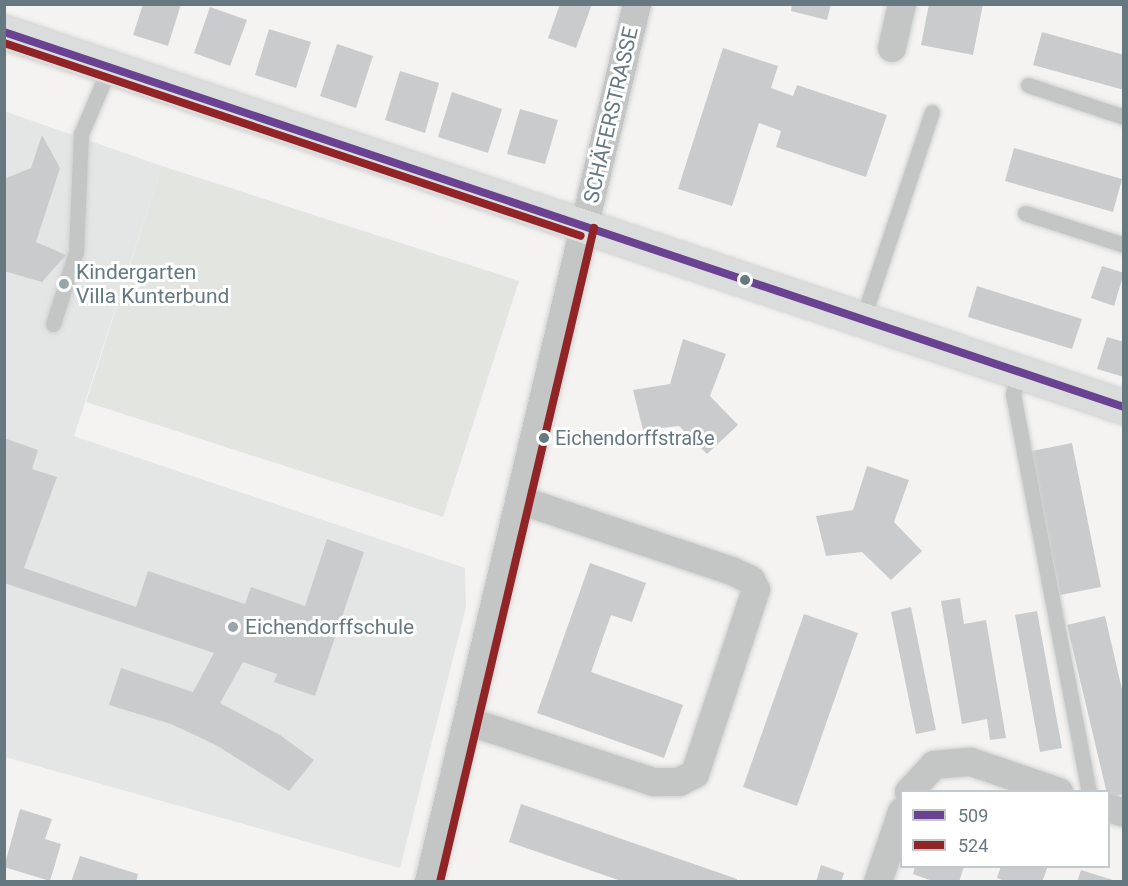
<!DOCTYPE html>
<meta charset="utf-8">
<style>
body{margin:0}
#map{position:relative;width:1128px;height:886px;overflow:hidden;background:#f4f3f2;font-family:Roboto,sans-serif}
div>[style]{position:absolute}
.built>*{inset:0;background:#e4e5e5}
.green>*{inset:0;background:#e3e5e0}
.building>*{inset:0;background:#cacbcc}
.roads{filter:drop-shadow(0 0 2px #cfd0d0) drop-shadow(0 0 2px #cfd0d0)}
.lane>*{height:15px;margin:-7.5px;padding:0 7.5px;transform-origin:7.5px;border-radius:7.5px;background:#c4c6c6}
.street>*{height:28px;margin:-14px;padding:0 14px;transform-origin:14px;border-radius:14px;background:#c4c6c6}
.secondary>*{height:33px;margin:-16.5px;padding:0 16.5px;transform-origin:16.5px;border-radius:16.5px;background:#dbdcdc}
.bus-1>*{height:8px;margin:-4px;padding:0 4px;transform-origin:4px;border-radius:4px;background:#694291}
.bus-2>*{height:8px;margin:-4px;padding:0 4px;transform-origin:4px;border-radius:4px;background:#912426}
.dots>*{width:16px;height:16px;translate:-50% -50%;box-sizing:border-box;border:3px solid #fff;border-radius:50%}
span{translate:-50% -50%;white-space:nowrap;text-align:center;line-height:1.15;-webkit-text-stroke:6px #fff;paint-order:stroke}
.bus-label{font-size:20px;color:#667980}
.left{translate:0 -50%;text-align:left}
.street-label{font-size:21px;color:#667980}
.poi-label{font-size:21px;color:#667980}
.frame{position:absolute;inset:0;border:6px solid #667980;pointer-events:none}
.legend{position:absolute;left:900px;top:790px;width:210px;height:78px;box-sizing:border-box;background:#fff;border:2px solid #c2c9cc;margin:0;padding:8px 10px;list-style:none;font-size:18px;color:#667980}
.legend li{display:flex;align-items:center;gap:12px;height:30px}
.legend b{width:30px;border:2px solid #c2c9cc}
</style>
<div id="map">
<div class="built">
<div style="clip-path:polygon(4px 111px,162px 166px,74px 436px,465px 568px,466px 607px,400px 868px,5px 757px)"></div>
</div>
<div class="green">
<div style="clip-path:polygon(162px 166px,519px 281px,443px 517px,86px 402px)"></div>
</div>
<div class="building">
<div style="clip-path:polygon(143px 4px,181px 4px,168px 46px,133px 35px)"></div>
<div style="clip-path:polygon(560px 4px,592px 4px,576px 48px,548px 38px)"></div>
<div style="clip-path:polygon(792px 4px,831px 4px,827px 20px,791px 11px)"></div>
<div style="clip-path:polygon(929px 4px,983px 4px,973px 55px,921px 45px)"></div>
<div style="clip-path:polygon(210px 7px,247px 20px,230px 66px,194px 53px)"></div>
<div style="clip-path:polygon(269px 29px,311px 42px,296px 88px,255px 75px)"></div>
<div style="clip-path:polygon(1042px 32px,1124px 55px,1124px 90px,1033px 65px)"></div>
<div style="clip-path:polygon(337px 44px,373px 56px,356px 108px,320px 96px)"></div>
<div style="clip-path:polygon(723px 48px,778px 66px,771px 88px,793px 96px,797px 85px,887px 115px,866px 177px,776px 147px,781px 131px,759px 123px,732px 206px,678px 189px)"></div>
<div style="clip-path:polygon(400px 71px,439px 83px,425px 133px,385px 120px)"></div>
<div style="clip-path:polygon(452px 92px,502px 109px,488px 153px,438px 137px)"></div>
<div style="clip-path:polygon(520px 109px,558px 120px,545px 164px,507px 154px)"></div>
<div style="clip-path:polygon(42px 135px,60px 168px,36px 242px,66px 255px,42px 282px,4px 271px,4px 179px,31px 168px)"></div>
<div style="clip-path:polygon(1014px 148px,1122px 179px,1113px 212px,1005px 181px)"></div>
<div style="clip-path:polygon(1102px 266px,1124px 273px,1114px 306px,1091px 298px)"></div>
<div style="clip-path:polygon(977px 286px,1082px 319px,1072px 349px,968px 317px)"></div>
<div style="clip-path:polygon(1107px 337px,1124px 342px,1124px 377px,1097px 369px)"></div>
<div style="clip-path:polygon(683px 339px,726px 354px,710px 396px,738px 425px,707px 454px,679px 426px,643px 430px,633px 390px,670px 384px)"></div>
<div style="clip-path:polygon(4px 438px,38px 450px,32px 469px,57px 477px,24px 568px,136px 607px,148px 571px,245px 604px,251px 587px,305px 606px,327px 539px,364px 552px,315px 696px,274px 682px,277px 674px,243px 662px,220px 703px,280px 735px,314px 760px,289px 791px,216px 745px,171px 724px,109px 705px,121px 668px,193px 692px,214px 653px,4px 583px)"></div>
<div style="clip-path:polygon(1072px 443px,1101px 587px,1060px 595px,1032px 451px)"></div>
<div style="clip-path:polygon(867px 466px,909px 480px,894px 522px,922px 551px,891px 580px,862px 552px,826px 556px,816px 516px,853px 510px)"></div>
<div style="clip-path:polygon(590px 563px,646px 583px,632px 622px,611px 615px,591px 672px,683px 705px,664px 758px,537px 713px)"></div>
<div style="clip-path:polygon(960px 598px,964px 624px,986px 620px,1006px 738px,990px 740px,987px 719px,962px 724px,941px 601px)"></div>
<div style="clip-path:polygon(911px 607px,936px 730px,916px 734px,891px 612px)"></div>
<div style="clip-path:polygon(1037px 611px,1062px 748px,1040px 752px,1015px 615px)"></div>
<div style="clip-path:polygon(804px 614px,858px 633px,797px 806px,743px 787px)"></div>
<div style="clip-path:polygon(1105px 616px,1124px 698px,1124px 794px,1108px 798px,1067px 625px)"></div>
<div style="clip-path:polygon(521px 804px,737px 879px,737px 882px,624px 882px,509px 842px)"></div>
<div style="clip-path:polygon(20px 809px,52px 819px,45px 839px,61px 844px,50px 881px,4px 867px)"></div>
<div style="clip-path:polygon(80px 856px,138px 874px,136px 882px,71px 882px)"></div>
<div style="clip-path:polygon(821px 865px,844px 873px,841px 882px,816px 882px)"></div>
<div style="clip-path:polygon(915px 866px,964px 866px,959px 882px,935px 882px,913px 874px)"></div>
<div style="clip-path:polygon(1001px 866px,1048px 866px,1042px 882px,1008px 882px,997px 878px)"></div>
<div style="clip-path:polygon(1081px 870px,1116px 881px,1116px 882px,1077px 882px)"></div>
</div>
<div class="roads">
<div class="lane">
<div style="left:1028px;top:85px;width:101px;rotate:18.4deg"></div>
<div style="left:1025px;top:213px;width:104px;rotate:17.9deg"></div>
<div style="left:863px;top:318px;width:217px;rotate:-71.5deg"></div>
<div style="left:53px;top:324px;width:76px;rotate:-72.3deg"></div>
<div style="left:76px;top:252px;width:118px;rotate:-87.6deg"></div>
<div style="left:81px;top:134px;width:74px;rotate:-66.9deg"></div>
<div style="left:1020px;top:372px;width:23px;rotate:108deg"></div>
<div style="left:1013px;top:394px;width:405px;rotate:79.2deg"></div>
</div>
<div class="street">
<div style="left:892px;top:48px;width:45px;rotate:-77.2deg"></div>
<div style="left:467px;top:721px;width:197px;rotate:18.1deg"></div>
<div style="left:654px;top:782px;width:25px"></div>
<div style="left:679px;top:782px;width:18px;rotate:-27deg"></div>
<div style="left:695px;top:774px;width:194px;rotate:-71.7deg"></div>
<div style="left:756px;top:590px;width:11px;rotate:-117deg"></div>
<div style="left:751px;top:580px;width:21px;rotate:-155deg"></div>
<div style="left:732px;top:571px;width:224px;rotate:-161.5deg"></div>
<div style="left:909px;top:792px;width:37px;rotate:-47deg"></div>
<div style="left:934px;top:765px;width:37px;rotate:-5deg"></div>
<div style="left:971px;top:762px;width:93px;rotate:18.8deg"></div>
<div style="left:1108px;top:808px;width:17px;rotate:17deg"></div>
<div style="left:429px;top:882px;width:902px;rotate:-76.67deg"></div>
<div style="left:878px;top:882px;width:74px;rotate:-71.1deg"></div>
</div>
<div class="secondary">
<div style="left:4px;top:32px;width:1181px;rotate:18.51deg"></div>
</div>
</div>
<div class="bus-1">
<div style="left:4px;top:32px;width:1181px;rotate:18.51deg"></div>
</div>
<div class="bus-2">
<div style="left:4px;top:43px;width:608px;rotate:18.49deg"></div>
<div style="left:440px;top:882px;width:672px;rotate:-76.75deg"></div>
</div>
<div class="dots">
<div style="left:745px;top:280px;background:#667980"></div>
<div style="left:64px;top:284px;background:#98a4a8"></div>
<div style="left:544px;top:438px;background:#667980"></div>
<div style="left:233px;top:627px;background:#98a4a8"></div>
</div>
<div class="bus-label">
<span class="left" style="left:555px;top:438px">Eichendorffstraße</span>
</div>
<div class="street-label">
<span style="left:611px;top:115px;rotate:-77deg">SCHÄFERSTRASSE</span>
</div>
<div class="poi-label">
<span class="left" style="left:76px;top:284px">Kindergarten<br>Villa Kunterbund</span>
<span class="left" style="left:245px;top:627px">Eichendorffschule</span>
</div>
<div class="frame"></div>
<ul class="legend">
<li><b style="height:8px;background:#694291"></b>509</li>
<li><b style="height:8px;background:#912426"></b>524</li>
</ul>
</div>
